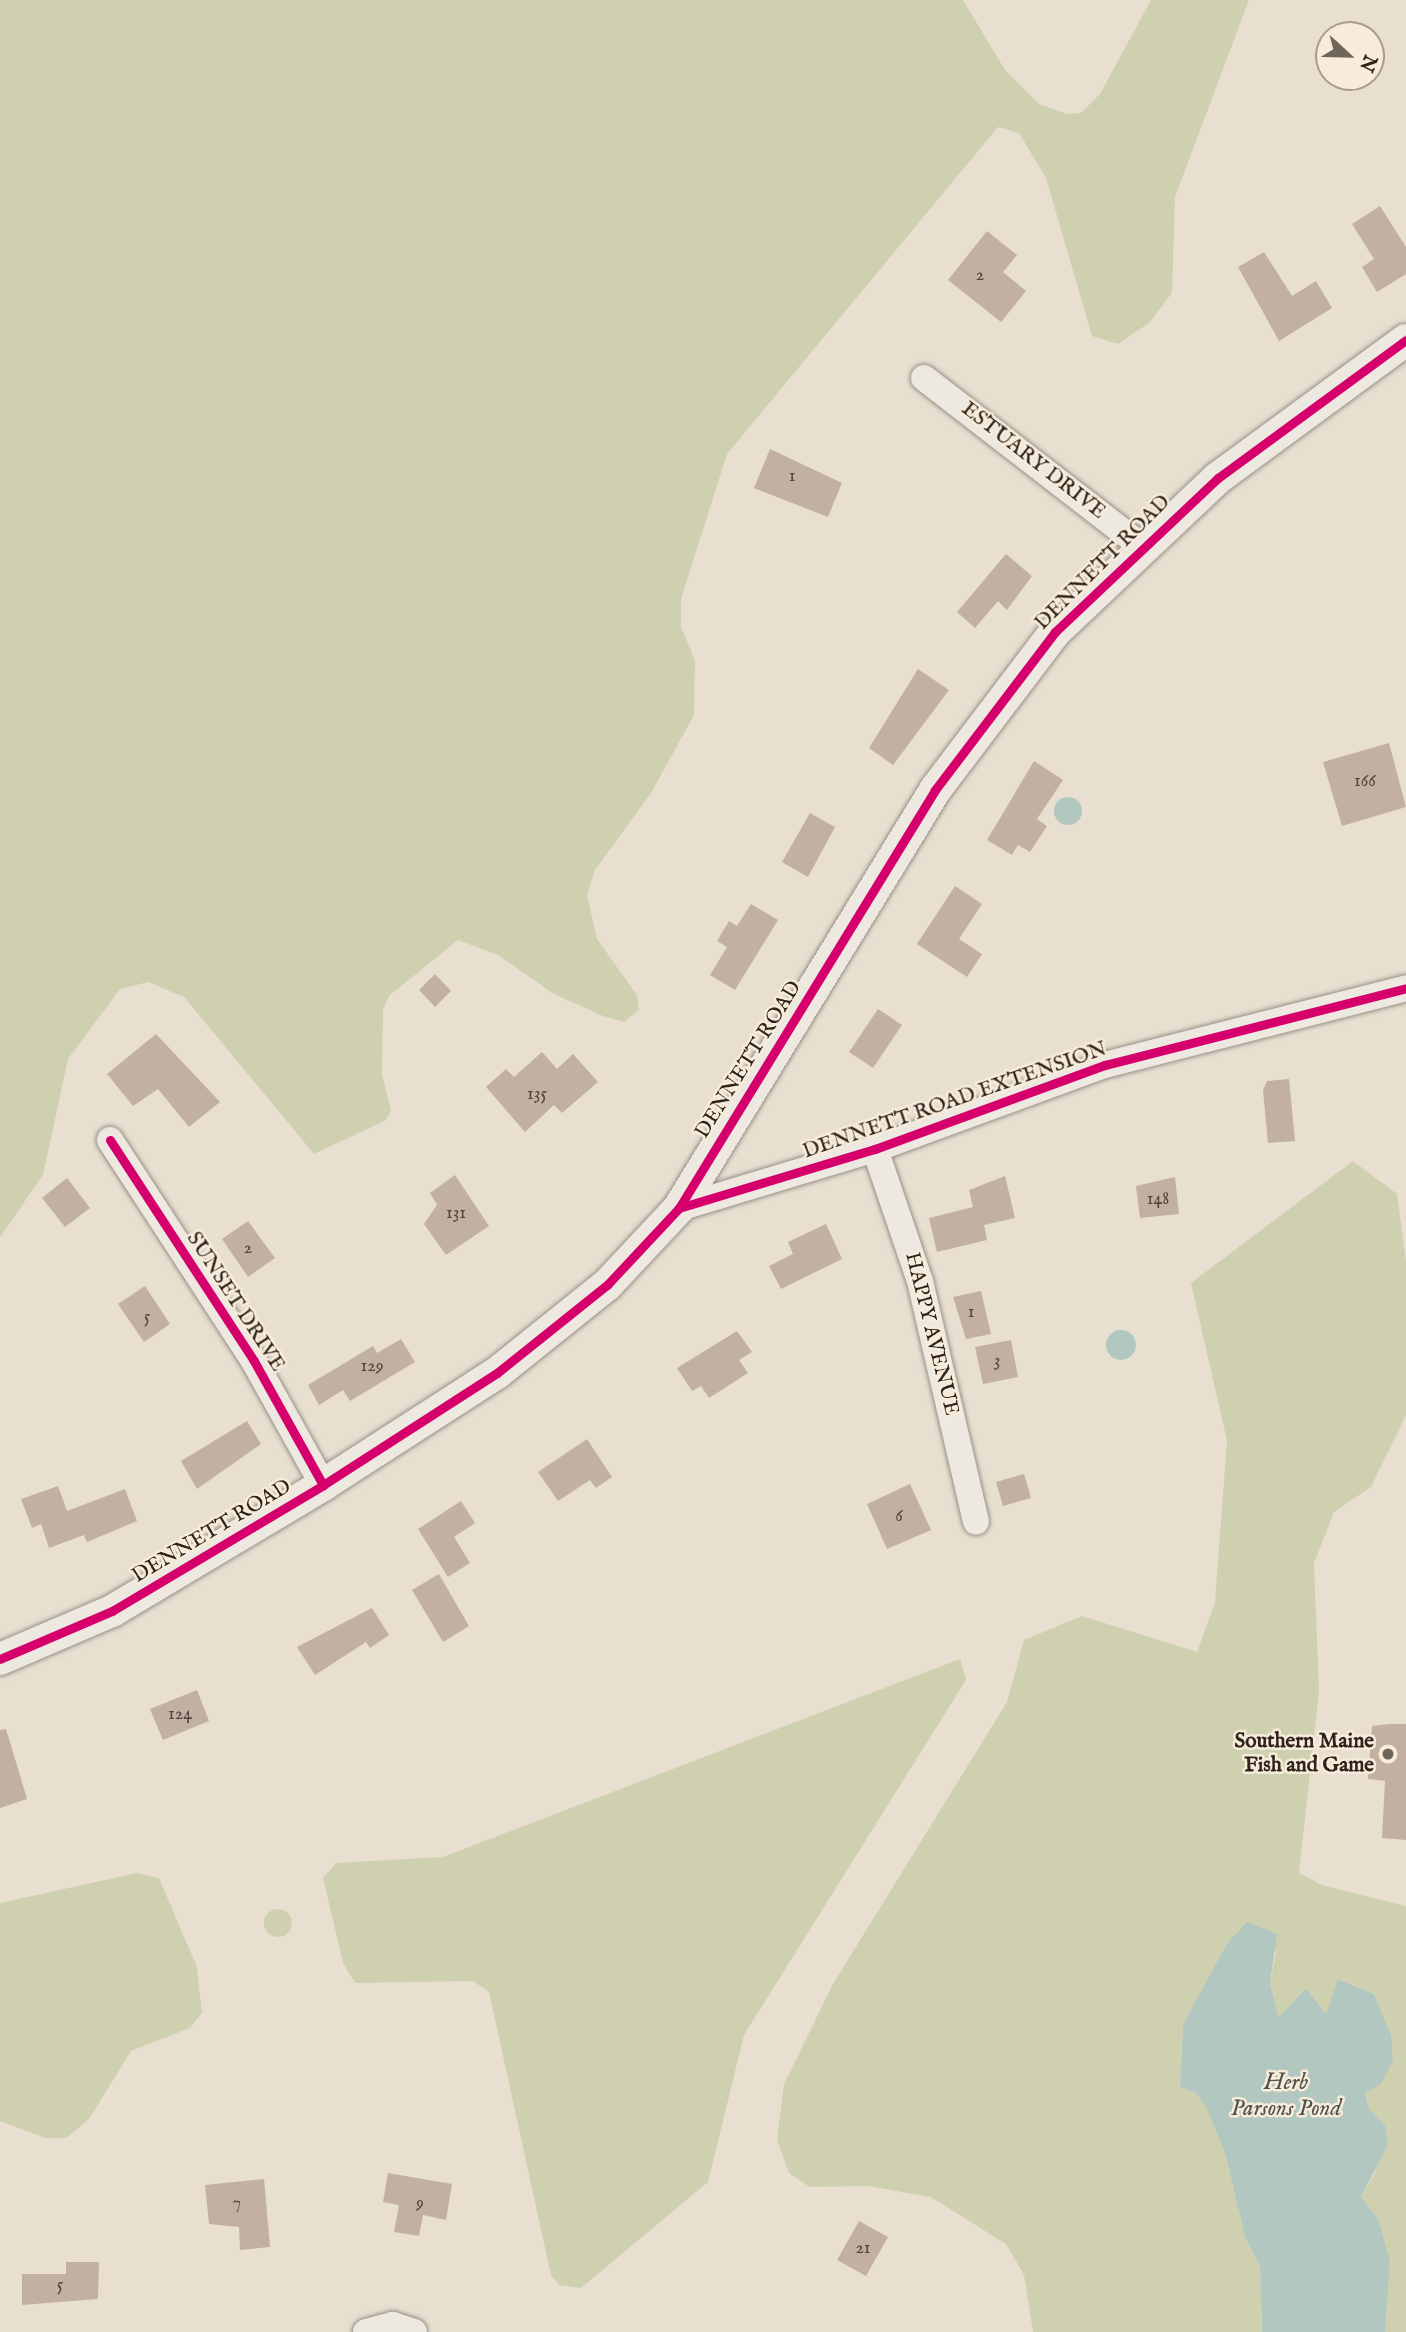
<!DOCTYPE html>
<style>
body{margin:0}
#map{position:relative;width:1406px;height:2332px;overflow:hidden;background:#e8dfd0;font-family:"IM FELL English",serif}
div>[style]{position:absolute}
.green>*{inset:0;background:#cfd0b0}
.round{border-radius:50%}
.water>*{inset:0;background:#b2c7bf}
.building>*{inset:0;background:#c2b1a2}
.roads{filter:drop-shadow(0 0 2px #989188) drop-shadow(0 0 2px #989188)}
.minor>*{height:26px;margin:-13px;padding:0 13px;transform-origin:13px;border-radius:13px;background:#ede8e0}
.tertiary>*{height:32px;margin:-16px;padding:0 16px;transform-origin:16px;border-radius:16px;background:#ede8e0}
.cycleway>*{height:9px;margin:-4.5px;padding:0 4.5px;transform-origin:4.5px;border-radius:4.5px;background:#d6006c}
.dots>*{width:19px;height:19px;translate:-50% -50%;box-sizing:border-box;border:4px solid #f7ecda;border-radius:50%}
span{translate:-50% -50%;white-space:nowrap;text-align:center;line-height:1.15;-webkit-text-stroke:5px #f7ecda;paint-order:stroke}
.number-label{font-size:18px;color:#53463e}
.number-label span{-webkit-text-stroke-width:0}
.street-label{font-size:21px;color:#2e231c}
.poi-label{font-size:21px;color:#2e231c;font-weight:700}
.right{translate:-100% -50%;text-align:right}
.water-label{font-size:23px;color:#4f514b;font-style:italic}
.north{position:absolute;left:1315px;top:21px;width:70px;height:70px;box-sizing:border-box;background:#f7ecda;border:2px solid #a79c8e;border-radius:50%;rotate:112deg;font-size:19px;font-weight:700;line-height:28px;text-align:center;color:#2e231c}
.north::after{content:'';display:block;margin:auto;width:24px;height:32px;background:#6f655b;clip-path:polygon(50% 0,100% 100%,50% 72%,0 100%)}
</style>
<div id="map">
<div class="green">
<div style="clip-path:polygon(0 0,963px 0,1005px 70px,1039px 104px,1067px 114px,1081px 113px,1100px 94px,1151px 0,1249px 0,1175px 197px,1172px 293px,1149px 323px,1118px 344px,1092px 336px,1046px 178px,1019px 133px,998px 127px,727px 454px,681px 599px,681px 627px,695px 660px,694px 715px,651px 793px,595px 870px,587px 895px,597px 939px,637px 995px,639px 1010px,624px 1022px,603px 1016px,554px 994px,498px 955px,458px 940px,389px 996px,383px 1010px,382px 1075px,391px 1110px,386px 1120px,314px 1154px,184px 997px,148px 982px,120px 989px,68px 1059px,43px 1175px,0 1237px)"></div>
<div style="clip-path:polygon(1353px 1161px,1397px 1194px,1406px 1261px,1406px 1415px,1371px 1487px,1334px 1512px,1314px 1563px,1319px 1691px,1299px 1873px,1322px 1885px,1406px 1906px,1406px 2332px,1385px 2332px,1390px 2261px,1361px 2197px,1375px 2173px,1385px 2125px,1369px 2109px,1365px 2093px,1377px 2085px,1391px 2035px,1374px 1994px,1339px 1979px,1326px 2014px,1306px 1988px,1279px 2017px,1270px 1984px,1276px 1951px,1226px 1945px,1183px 2024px,1180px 2086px,1196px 2093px,1209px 2111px,1225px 2153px,1245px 2237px,1260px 2266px,1262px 2332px,1033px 2332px,1024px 2275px,1006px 2244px,931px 2197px,867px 2186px,810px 2187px,789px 2173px,777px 2140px,784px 2084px,833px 1984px,1007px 1702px,1024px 1640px,1082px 1616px,1197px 1652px,1215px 1602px,1227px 1441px,1191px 1283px)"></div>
<div style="clip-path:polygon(960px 1659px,966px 1680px,744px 2035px,708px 2182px,581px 2288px,559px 2285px,551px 2275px,489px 1992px,473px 1981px,355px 1983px,343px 1963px,323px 1878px,336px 1863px,443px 1857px)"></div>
<div style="clip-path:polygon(137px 1873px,159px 1878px,197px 1967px,202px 2013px,190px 2028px,131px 2051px,89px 2119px,66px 2138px,45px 2138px,0 2121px,0 1903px)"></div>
<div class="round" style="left:264px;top:1909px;width:28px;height:28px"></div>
</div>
<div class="water">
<div class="round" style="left:1054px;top:797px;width:28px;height:28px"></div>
<div class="round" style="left:1106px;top:1330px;width:30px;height:30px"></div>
<div style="clip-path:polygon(1247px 1922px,1277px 1934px,1270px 1984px,1279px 2017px,1306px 1988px,1326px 2014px,1338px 1979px,1374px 1994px,1391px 2035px,1393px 2061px,1381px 2084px,1365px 2093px,1369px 2109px,1385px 2125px,1388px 2145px,1361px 2197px,1378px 2219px,1390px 2261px,1385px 2332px,1262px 2332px,1260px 2266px,1245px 2237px,1225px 2153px,1208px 2111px,1196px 2093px,1180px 2087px,1183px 2024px,1226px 1945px)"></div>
</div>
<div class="building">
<div style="clip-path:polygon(1380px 206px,1406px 247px,1406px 274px,1377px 292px,1362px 267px,1374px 259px,1352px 224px)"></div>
<div style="clip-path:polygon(987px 231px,1017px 255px,1003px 272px,1026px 291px,1001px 322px,948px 280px)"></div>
<div style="clip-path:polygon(1264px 252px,1292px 296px,1316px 281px,1332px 308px,1279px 341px,1238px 267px)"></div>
<div style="clip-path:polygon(770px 449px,842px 483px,828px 517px,754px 488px)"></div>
<div style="clip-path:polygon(1006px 554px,1032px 576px,1007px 610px,998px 601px,975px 628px,957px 612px)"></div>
<div style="clip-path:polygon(918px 669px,949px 690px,893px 765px,869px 748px)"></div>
<div style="clip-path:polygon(1389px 743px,1406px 807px,1342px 826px,1323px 762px)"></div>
<div style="clip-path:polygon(1034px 761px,1063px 780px,1037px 819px,1047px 826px,1030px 852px,1018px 845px,1012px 855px,987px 840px)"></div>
<div style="clip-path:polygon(810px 813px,835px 827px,808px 877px,782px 862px)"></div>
<div style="clip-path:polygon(955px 886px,982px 904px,959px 939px,982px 954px,967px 977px,917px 944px)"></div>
<div style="clip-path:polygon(751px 904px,778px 920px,735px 990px,710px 975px,727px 947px,717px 941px,729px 921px,737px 926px)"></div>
<div style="clip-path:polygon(435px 974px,451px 991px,435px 1007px,419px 990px)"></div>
<div style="clip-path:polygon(878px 1009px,902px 1025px,873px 1068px,849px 1052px)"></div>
<div style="clip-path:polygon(156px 1034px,220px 1102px,189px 1127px,158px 1089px,133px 1106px,107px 1074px)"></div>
<div style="clip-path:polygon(542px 1052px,557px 1069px,573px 1054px,598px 1082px,562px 1113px,554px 1105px,525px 1132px,486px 1087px,506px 1069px,514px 1077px)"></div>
<div style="clip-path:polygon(1289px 1079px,1295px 1141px,1268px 1143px,1263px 1090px,1267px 1081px)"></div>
<div style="clip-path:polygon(455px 1175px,489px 1226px,446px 1255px,424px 1224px,437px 1205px,430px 1193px)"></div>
<div style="clip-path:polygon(1005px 1176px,1015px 1218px,984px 1225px,987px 1240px,937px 1252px,929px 1218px,973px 1207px,969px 1190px)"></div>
<div style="clip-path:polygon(1175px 1177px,1179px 1214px,1140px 1218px,1136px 1186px)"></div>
<div style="clip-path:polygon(67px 1178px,90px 1208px,65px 1227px,42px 1198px)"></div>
<div style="clip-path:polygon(248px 1221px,275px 1258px,248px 1277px,222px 1239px)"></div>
<div style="clip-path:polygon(826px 1224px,842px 1259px,781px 1289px,769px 1266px,793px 1254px,788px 1242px)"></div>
<div style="clip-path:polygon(145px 1286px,170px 1324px,144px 1342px,118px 1304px)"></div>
<div style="clip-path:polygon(981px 1291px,991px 1334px,966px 1339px,953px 1297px)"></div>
<div style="clip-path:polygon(737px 1331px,752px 1352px,739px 1360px,748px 1373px,709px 1398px,701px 1386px,692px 1391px,677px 1368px)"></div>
<div style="clip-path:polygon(401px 1339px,415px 1362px,350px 1401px,343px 1390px,319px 1405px,308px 1385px,373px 1346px,377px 1353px)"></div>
<div style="clip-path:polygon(1011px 1340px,1018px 1377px,983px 1384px,975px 1347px)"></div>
<div style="clip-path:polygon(247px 1421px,261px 1444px,197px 1489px,181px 1461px)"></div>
<div style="clip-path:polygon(587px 1439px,612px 1477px,596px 1488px,590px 1480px,558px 1501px,538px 1472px)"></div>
<div style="clip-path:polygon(1024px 1474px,1031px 1498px,1003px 1506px,996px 1482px)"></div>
<div style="clip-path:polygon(910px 1484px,931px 1530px,887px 1549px,867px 1504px)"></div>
<div style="clip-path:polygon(58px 1486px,67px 1511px,125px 1489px,137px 1521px,87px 1542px,84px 1535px,49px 1548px,41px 1524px,32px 1528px,21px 1499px)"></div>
<div style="clip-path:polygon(461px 1501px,475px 1523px,454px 1537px,470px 1563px,448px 1577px,418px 1529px)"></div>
<div style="clip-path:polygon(439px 1574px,469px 1626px,443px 1642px,412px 1590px)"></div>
<div style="clip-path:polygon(372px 1608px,389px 1635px,370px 1648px,366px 1642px,315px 1675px,297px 1647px)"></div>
<div style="clip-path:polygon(197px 1690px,209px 1721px,163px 1740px,150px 1709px)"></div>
<div style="clip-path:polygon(1389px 1724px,1406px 1724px,1406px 1840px,1382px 1838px,1385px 1781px,1368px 1779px,1372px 1726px)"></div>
<div style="clip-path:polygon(6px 1729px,27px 1799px,0 1808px,0 1730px)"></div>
<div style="clip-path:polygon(388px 2173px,452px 2184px,446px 2220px,423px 2215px,419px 2236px,394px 2232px,399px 2205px,383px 2202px)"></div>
<div style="clip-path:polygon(264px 2179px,270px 2247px,240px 2250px,239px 2227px,209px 2224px,205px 2185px)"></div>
<div style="clip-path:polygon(859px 2221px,888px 2237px,866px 2276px,837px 2260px)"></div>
<div style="clip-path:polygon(66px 2262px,99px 2262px,98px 2299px,22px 2305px,22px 2274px,66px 2274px)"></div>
</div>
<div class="roads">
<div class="minor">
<div style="left:924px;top:378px;width:273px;rotate:37.7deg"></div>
<div style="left:110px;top:1140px;width:264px;rotate:56.9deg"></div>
<div style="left:254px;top:1361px;width:142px;rotate:60.9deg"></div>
<div style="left:875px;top:1149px;width:139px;rotate:71.2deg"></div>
<div style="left:920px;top:1281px;width:247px;rotate:76.9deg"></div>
<div style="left:679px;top:1208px;width:205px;rotate:-16.8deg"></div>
<div style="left:875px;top:1149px;width:245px;rotate:-20.1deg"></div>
<div style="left:1105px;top:1065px;width:311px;rotate:-14.3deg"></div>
<div style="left:366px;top:2332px;width:28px;rotate:-15deg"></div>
<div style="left:393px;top:2325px;width:22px;rotate:18deg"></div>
</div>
<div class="tertiary">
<div style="left:0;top:1659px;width:122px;rotate:-23.2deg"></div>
<div style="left:112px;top:1611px;width:246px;rotate:-30.8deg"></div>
<div style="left:323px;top:1485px;width:207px;rotate:-32.8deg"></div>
<div style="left:497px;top:1373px;width:141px;rotate:-38.7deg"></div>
<div style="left:607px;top:1285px;width:105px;rotate:-46.9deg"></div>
<div style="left:679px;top:1208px;width:490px;rotate:-58.5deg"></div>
<div style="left:935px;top:790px;width:198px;rotate:-52.8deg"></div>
<div style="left:1055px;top:632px;width:224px;rotate:-43.4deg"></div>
<div style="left:1218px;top:478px;width:233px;rotate:-36.3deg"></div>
</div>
</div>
<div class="cycleway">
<div style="left:110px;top:1140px;width:264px;rotate:56.9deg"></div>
<div style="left:254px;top:1361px;width:142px;rotate:60.9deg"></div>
<div style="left:679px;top:1208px;width:205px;rotate:-16.8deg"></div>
<div style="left:875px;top:1149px;width:245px;rotate:-20.1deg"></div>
<div style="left:1105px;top:1065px;width:311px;rotate:-14.3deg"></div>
<div style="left:0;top:1659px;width:122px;rotate:-23.2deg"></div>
<div style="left:112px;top:1611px;width:246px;rotate:-30.8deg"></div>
<div style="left:323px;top:1485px;width:207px;rotate:-32.8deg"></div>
<div style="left:497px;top:1373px;width:141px;rotate:-38.7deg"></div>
<div style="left:607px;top:1285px;width:105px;rotate:-46.9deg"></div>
<div style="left:679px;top:1208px;width:490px;rotate:-58.5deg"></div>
<div style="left:935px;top:790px;width:198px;rotate:-52.8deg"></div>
<div style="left:1055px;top:632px;width:224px;rotate:-43.4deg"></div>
<div style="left:1218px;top:478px;width:233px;rotate:-36.3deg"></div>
</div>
<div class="dots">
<div style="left:1388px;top:1754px;background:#6f655b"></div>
</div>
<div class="number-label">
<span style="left:980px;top:276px">2</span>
<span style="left:792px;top:477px">1</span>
<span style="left:1365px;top:782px">166</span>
<span style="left:537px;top:1095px">135</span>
<span style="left:1158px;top:1200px">148</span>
<span style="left:456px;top:1214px">131</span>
<span style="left:248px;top:1249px">2</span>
<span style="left:971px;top:1313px">1</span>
<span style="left:147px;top:1318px">5</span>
<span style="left:997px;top:1362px">3</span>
<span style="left:372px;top:1367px">129</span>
<span style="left:899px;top:1517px">6</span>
<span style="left:180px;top:1715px">124</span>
<span style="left:237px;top:2204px">7</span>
<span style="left:420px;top:2204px">9</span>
<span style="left:863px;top:2249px">21</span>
<span style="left:60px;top:2286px">5</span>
</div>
<div class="street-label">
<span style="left:1033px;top:461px;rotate:38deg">ESTUARY DRIVE</span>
<span style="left:1103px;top:563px;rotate:-45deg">DENNETT ROAD</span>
<span style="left:749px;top:1060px;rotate:-58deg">DENNETT ROAD</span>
<span style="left:955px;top:1101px;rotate:-19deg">DENNETT ROAD EXTENSION</span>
<span style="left:235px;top:1302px;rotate:57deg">SUNSET DRIVE</span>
<span style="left:931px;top:1334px;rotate:76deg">HAPPY AVENUE</span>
<span style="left:212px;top:1532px;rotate:-31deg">DENNETT ROAD</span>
</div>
<div class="poi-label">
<span class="right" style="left:1374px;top:1754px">Southern Maine<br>Fish and Game</span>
</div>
<div class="water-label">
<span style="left:1286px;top:2096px">Herb<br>Parsons Pond</span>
</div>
<div class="north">N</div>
</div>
